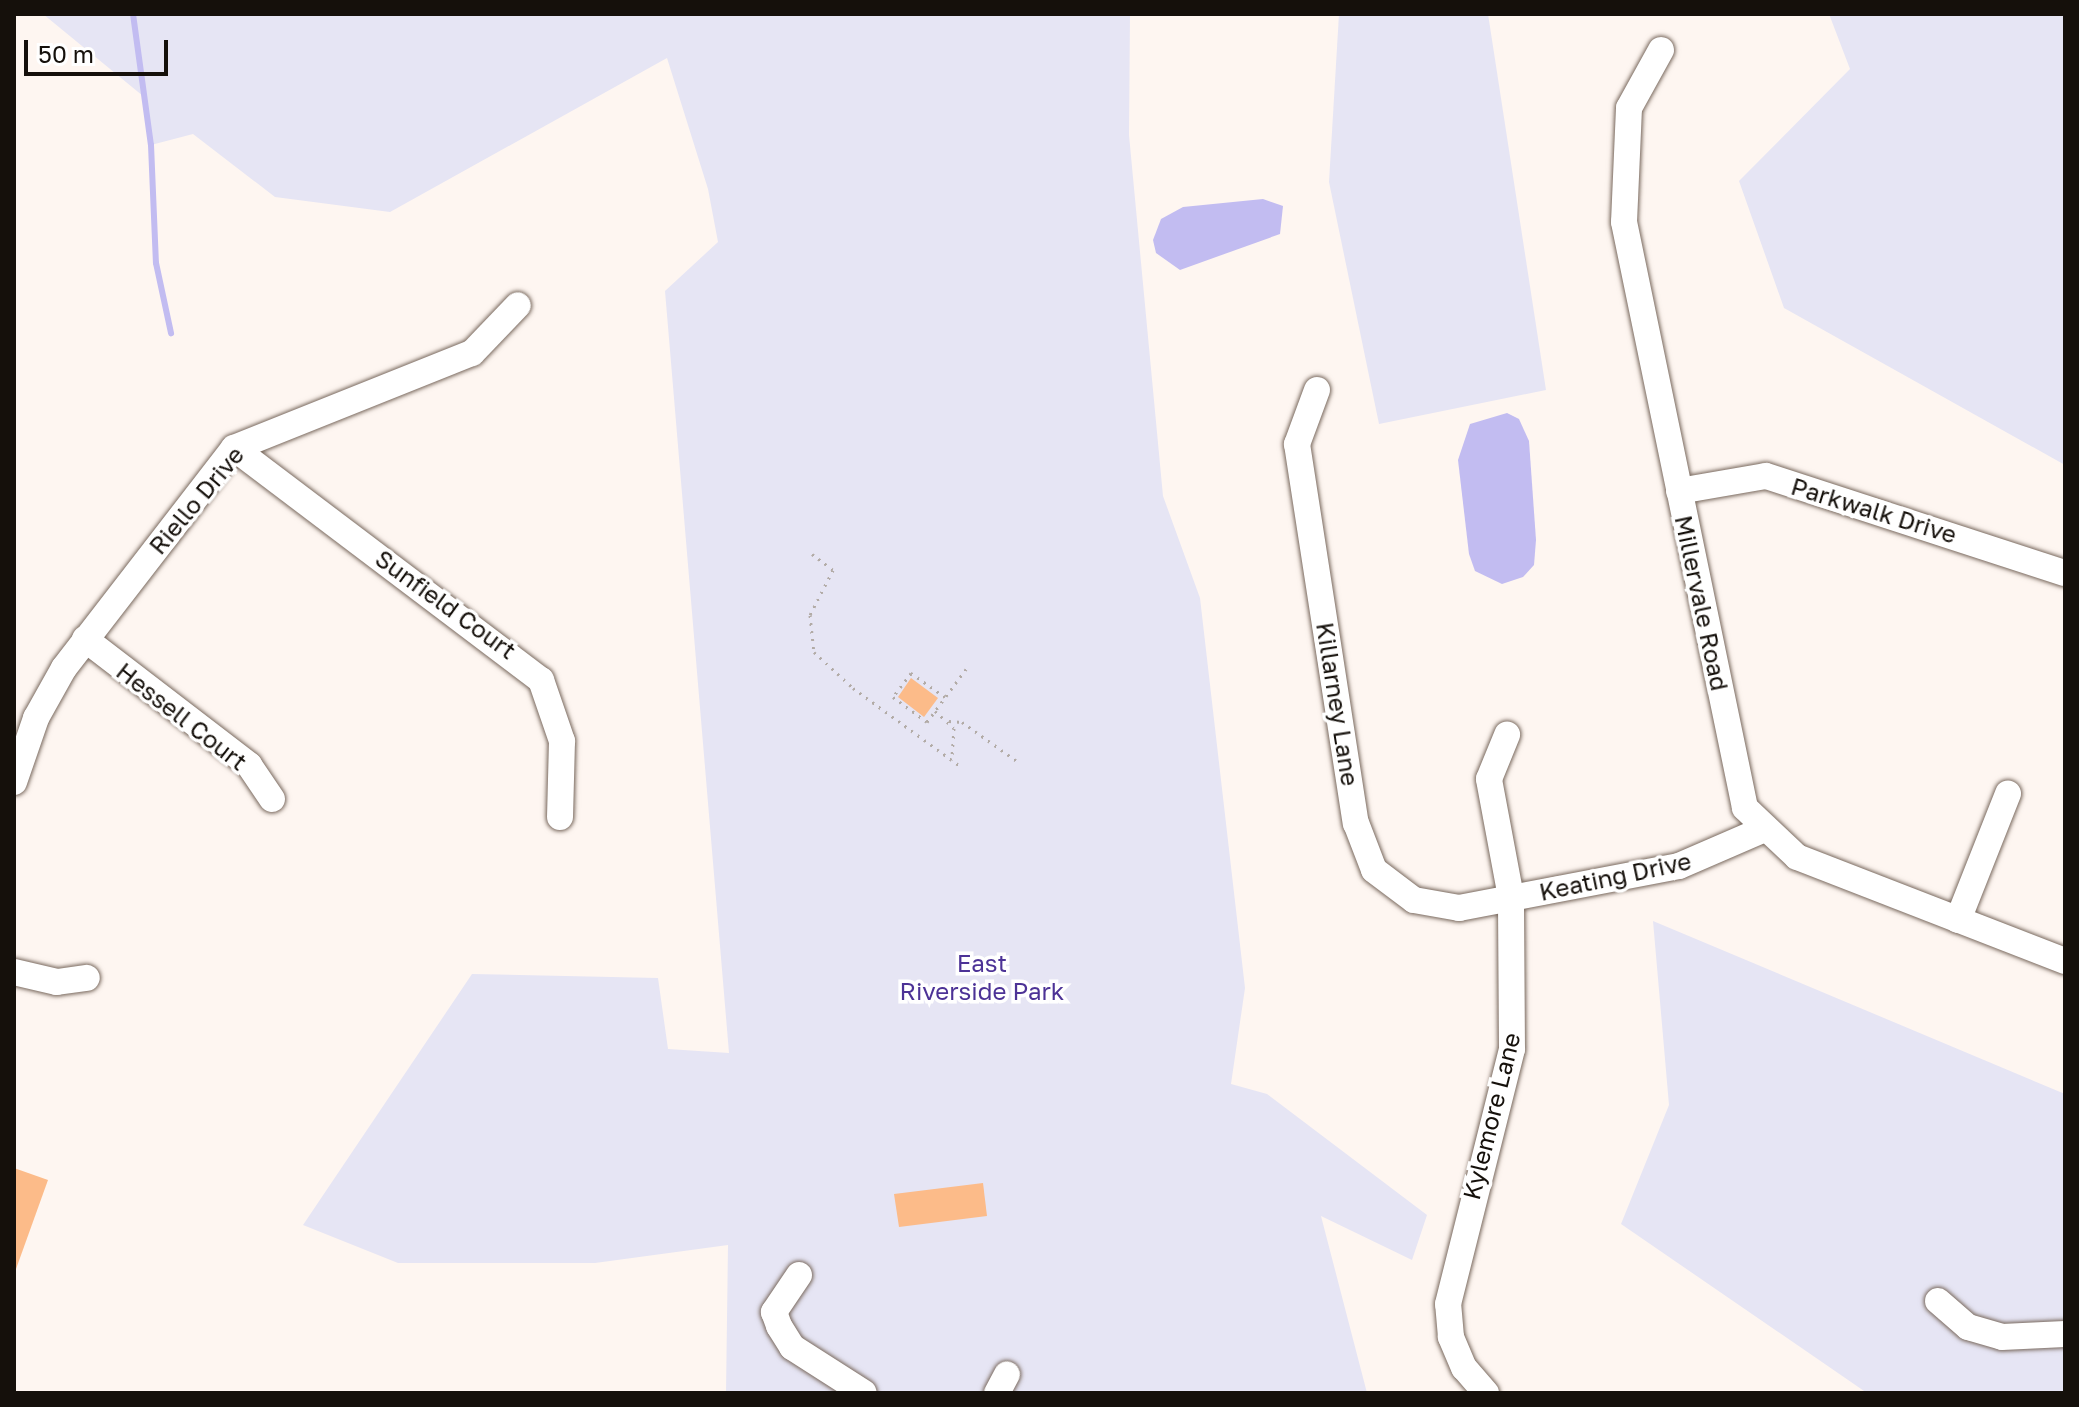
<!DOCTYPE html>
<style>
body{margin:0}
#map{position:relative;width:2079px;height:1407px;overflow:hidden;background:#fef6f1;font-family:"Golos Text",sans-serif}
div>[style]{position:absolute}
.green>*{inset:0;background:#e6e5f4}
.water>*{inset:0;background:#c2bcf1}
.stream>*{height:6px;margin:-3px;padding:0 3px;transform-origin:3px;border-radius:3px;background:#c2bcf1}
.building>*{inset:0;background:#fcbb89}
.path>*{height:3px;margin-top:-1.5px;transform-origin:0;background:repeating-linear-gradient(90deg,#b2aba6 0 2px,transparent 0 8px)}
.roads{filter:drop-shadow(0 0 2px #79695e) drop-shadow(0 0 2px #79695e)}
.minor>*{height:26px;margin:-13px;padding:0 13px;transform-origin:13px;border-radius:13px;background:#fff}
span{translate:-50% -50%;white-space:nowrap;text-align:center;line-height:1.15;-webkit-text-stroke:7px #fff;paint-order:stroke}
.street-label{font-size:24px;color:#15100b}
.park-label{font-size:24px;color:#4c3296}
.frame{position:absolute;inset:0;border:16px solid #15100b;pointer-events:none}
.scale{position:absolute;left:24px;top:40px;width:144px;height:36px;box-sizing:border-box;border:4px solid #15100b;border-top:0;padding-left:10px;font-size:24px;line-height:28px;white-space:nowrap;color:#15100b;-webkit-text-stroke:6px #fff;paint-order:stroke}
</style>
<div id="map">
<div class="green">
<div style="clip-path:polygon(43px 14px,1130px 14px,1129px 135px,1163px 496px,1200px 598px,1245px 988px,1231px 1084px,1267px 1094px,1427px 1215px,1412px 1260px,1321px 1216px,1367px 1393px,726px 1393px,728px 1245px,595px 1263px,398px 1263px,303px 1225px,472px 974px,658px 978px,668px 1049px,729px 1053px,665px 291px,718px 242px,708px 189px,667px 58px,390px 212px,275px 197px,193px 134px,151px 145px,143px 96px)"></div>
<div style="clip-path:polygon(1339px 14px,1488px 14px,1546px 390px,1379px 424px,1329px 182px)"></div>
<div style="clip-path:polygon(1829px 14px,2065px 14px,2065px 465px,1784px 308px,1739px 181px,1850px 69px)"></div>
<div style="clip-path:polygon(1653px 921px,2065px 1094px,2065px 1393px,1867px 1393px,1621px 1224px,1669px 1105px)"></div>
</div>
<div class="water">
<div style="clip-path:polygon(1263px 199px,1283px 206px,1280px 234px,1180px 270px,1156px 253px,1153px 240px,1161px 219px,1183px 207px)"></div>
<div style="clip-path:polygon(1507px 413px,1519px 419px,1529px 441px,1536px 540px,1534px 565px,1523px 577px,1502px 584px,1475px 571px,1469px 554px,1458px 460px,1470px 424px)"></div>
</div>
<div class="stream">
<div style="left:133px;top:14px;width:132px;rotate:82.2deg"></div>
<div style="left:151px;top:145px;width:118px;rotate:87.6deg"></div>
<div style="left:156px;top:263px;width:72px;rotate:77.9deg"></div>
</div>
<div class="building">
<div style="clip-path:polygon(911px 678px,938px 698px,924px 717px,898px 697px)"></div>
<div style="clip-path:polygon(14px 1168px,48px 1180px,16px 1269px,14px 1268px)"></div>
<div style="clip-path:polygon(983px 1183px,987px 1216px,899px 1227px,894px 1194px)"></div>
</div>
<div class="path">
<div style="left:812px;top:554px;width:26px;rotate:37deg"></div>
<div style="left:833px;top:570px;width:51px;rotate:117.1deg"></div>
<div style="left:810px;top:615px;width:37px;rotate:84deg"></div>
<div style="left:814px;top:652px;width:53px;rotate:42.7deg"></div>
<div style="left:853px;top:688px;width:132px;rotate:36.1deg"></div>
<div style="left:945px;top:697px;width:42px;rotate:-144.8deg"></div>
<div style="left:911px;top:673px;width:30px;rotate:127deg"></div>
<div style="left:893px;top:697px;width:42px;rotate:36.3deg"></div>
<div style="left:927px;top:722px;width:66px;rotate:-53.7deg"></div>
<div style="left:935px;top:711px;width:25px;rotate:42deg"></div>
<div style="left:954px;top:728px;width:32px;rotate:94deg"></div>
<div style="left:949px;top:721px;width:13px;rotate:4deg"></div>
<div style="left:962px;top:722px;width:69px;rotate:35.5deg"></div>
</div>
<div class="roads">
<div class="minor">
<div style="left:1661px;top:50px;width:66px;rotate:118.9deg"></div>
<div style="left:1629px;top:108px;width:114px;rotate:92.5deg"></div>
<div style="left:1624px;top:222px;width:598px;rotate:78.33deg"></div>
<div style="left:1745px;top:808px;width:71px;rotate:43.3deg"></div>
<div style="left:1797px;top:857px;width:287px;rotate:21.2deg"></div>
<div style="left:1317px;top:390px;width:58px;rotate:110.3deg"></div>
<div style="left:1297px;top:444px;width:384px;rotate:81.2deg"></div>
<div style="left:1356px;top:823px;width:50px;rotate:69deg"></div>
<div style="left:1374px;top:870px;width:50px;rotate:36.9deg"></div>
<div style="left:1414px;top:900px;width:46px;rotate:10.1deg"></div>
<div style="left:1459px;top:908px;width:224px;rotate:-10.8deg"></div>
<div style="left:1679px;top:866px;width:90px;rotate:-23.4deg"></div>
<div style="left:234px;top:448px;width:385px;rotate:37.1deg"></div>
<div style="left:541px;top:680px;width:65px;rotate:71deg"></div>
<div style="left:562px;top:741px;width:76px;rotate:91.5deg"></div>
<div style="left:1679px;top:491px;width:88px;rotate:-9.8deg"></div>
<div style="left:1766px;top:476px;width:314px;rotate:18deg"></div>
<div style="left:85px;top:639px;width:207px;rotate:37.5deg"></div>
<div style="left:249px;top:765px;width:41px;rotate:55.9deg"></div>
<div style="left:14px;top:782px;width:68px;rotate:-71deg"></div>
<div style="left:36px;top:718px;width:57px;rotate:-60.8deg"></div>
<div style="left:64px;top:668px;width:278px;rotate:-52.3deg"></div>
<div style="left:234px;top:448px;width:256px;rotate:-21.8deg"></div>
<div style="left:472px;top:353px;width:66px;rotate:-46.2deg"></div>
<div style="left:1958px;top:920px;width:136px;rotate:-68.4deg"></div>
<div style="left:14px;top:972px;width:44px;rotate:13.1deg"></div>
<div style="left:57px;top:982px;width:30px;rotate:-8deg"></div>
<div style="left:799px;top:1275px;width:45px;rotate:124deg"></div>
<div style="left:774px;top:1312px;width:15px;rotate:70deg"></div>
<div style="left:779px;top:1326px;width:25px;rotate:58deg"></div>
<div style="left:792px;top:1347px;width:85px;rotate:32.6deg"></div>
<div style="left:1938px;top:1301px;width:40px;rotate:41deg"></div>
<div style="left:1968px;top:1327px;width:35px;rotate:16deg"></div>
<div style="left:2002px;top:1337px;width:63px;rotate:-2.7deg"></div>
<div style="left:997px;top:1393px;width:21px;rotate:-62deg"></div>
<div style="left:1486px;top:1393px;width:33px;rotate:-131deg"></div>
<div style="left:1464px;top:1368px;width:34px;rotate:-113deg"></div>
<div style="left:1451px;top:1337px;width:33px;rotate:-95deg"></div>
<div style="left:1448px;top:1304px;width:263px;rotate:-75.9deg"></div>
<div style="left:1512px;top:1049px;width:152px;rotate:-90.4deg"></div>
<div style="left:1511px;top:897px;width:120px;rotate:-100.6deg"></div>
<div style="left:1489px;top:779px;width:48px;rotate:-67.8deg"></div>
</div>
</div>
<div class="street-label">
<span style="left:196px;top:500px;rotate:-50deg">Riello Drive</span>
<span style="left:1874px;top:510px;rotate:17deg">Parkwalk Drive</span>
<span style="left:1702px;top:603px;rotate:78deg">Millervale Road</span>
<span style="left:446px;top:604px;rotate:36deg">Sunfield Court</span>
<span style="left:1338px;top:704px;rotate:81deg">Killarney Lane</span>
<span style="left:182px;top:716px;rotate:38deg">Hessell Court</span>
<span style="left:1615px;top:876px;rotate:-12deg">Keating Drive</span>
<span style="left:1491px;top:1116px;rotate:-76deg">Kylemore Lane</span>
</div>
<div class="park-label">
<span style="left:982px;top:977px">East<br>Riverside Park</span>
</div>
<div class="frame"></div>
<div class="scale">50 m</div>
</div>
